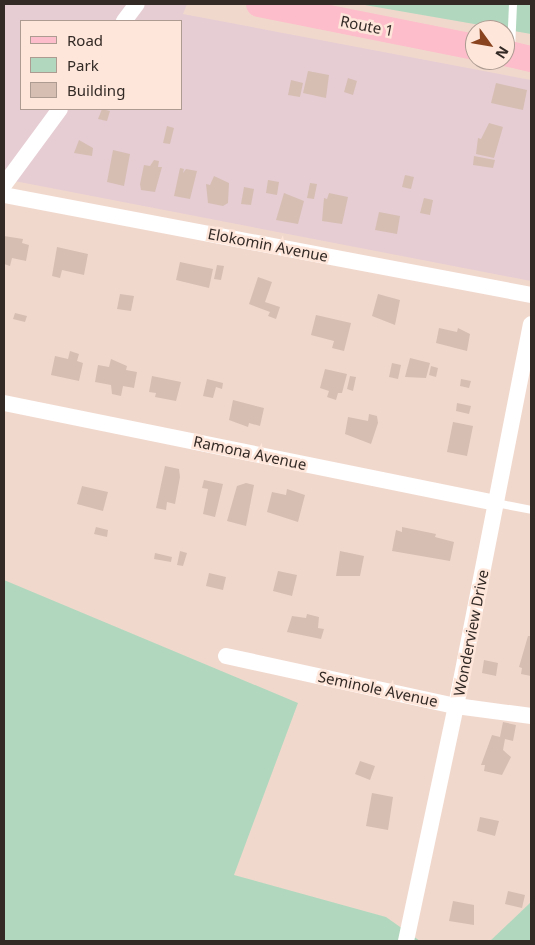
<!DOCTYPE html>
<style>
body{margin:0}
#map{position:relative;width:535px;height:945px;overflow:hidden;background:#f1d8cd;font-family:"Noto Sans",sans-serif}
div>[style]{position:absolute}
.industrial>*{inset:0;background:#e6cdd3}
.green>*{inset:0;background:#b1d8be}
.building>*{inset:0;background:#d6beb3}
.service>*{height:8px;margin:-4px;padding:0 4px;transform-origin:4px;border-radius:4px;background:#fff}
.minor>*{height:16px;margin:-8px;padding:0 8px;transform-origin:8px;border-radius:8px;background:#fff}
.primary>*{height:26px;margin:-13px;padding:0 13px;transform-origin:13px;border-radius:13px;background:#fdbdca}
span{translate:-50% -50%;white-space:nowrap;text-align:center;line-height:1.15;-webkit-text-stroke:5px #fee6da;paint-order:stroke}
.street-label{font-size:15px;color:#332a26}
.frame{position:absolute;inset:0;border:5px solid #332a26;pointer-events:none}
.legend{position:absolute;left:20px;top:20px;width:162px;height:90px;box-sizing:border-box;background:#fee6da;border:1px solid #ad9b92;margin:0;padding:6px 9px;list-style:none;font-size:15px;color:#332a26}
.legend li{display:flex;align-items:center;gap:10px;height:25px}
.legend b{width:25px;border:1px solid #ad9b92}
.north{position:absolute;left:465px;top:20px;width:50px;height:50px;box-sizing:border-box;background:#fee6da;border:1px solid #ad9b92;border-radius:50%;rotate:122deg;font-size:14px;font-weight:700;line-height:20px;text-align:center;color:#332a26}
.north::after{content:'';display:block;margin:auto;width:18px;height:22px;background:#8a431f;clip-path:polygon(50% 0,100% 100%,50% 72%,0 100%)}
</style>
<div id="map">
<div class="industrial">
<div style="clip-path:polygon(evenodd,4px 4px,187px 4px,183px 14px,531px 80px,531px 281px,4px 179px,4px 4px,21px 21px,181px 21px,181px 109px,21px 109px,21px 21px)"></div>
</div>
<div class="green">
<div style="clip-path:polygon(359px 4px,531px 4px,531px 34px)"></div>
<div style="clip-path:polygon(4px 580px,298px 703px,234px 875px,386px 917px,420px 941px,4px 941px)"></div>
<div style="clip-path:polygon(531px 902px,531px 941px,490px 941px)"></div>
</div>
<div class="building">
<div style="clip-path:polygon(308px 71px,329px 75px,326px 98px,303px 93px)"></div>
<div style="clip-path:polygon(348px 78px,357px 81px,353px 95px,344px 92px)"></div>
<div style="clip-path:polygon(291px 80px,303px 83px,300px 97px,288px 95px)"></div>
<div style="clip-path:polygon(496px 83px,527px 90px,523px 110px,491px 103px)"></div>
<div style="clip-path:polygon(102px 109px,110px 111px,107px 121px,98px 119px)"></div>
<div style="clip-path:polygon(489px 123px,503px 127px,494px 158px,476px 154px,478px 138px,481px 139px)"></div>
<div style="clip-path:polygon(167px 126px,174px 128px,170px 144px,163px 143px)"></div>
<div style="clip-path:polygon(79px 140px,93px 148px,92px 156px,74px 153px)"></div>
<div style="clip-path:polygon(113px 150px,130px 154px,124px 186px,107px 182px)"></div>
<div style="clip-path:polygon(474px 156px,495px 160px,493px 168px,473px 165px)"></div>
<div style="clip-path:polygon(154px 160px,159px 161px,158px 167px,162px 167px,155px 192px,141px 190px,140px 184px,144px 165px,150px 166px)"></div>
<div style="clip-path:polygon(180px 168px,184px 169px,183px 173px,186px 169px,197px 171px,190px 199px,174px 196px)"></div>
<div style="clip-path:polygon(405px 175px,414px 177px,411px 189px,402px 187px)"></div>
<div style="clip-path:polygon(214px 176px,229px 183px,228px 203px,223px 206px,208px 203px,206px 184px,210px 185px)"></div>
<div style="clip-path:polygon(268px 180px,279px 182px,277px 195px,266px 193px)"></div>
<div style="clip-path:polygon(310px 183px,317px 184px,314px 199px,307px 198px)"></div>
<div style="clip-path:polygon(244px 187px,254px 189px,251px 205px,241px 204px)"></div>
<div style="clip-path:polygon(284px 193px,304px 201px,298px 224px,276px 220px)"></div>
<div style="clip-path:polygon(329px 193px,348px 197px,342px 224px,322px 221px,324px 198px,327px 199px)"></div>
<div style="clip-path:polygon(424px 198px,433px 200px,430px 215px,420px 213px)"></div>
<div style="clip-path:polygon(379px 212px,400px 216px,397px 234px,375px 230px)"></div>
<div style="clip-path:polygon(4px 236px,23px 239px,22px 243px,29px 245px,26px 261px,12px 258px,10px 266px,4px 264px)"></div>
<div style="clip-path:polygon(57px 247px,88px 254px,84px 275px,62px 270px,60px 278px,52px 276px)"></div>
<div style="clip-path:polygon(180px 262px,213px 269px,209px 288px,176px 280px)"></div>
<div style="clip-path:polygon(217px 265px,224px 266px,221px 280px,214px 279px)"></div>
<div style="clip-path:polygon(258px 277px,272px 282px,265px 302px,280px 307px,276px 319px,268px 316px,270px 312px,249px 304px)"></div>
<div style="clip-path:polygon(120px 294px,134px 296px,131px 311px,117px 309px)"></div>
<div style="clip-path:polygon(378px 294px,400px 300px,395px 325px,372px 316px)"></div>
<div style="clip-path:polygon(15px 313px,27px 316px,25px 322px,13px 319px)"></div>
<div style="clip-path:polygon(316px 315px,351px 323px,344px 351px,332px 348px,334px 341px,311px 335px)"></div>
<div style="clip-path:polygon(439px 328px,457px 332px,458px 328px,470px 334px,467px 351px,436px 343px)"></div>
<div style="clip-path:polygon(70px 351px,79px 354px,77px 361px,83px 363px,79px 381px,51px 375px,55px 356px,68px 359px)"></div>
<div style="clip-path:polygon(410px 358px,430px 363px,426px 378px,405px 377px)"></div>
<div style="clip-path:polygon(111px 359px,127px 366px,126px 370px,137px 372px,134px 388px,123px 386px,121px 396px,112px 394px,111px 385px,95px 382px,98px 365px,109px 367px)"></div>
<div style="clip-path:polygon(392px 363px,401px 365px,398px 379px,389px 377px)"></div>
<div style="clip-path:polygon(431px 366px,438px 368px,436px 377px,429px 375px)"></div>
<div style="clip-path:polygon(325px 369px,347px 374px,342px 393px,338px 393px,336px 400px,327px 397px,329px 391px,320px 388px)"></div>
<div style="clip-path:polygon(152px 376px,181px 382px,176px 401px,155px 397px,156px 393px,149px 392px)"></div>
<div style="clip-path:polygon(350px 376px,356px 377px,353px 391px,347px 389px)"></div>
<div style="clip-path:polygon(207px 379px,223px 383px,222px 389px,216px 387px,213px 398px,203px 396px)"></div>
<div style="clip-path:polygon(461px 379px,471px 381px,469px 388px,460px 386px)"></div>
<div style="clip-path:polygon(233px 400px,264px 408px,260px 426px,249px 423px,248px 427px,229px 420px)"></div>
<div style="clip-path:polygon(457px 403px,471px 406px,469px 414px,456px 411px)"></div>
<div style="clip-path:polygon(369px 414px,377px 416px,378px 423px,371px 444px,345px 434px,348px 417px,368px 421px)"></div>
<div style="clip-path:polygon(453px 422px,473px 426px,467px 456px,447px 452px)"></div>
<div style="clip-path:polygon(165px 466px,179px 469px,180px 477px,175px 504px,167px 502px,166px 510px,156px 508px)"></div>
<div style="clip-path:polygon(204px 480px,223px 484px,215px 517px,203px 514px,208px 489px,202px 488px)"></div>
<div style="clip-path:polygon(246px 483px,254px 485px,246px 526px,227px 521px,237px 486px)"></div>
<div style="clip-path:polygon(82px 486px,108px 492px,103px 511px,77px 504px)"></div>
<div style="clip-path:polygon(287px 489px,305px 495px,298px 522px,267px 512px,272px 492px,286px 495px)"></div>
<div style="clip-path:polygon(96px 527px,108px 530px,107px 537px,94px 534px)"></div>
<div style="clip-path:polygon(402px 527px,436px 534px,435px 537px,454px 542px,450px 561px,392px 551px,396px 530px,402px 532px)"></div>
<div style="clip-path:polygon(180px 551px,187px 553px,183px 566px,177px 565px)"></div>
<div style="clip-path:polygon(340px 551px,364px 556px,360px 576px,336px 576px)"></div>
<div style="clip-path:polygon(155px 553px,172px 557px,171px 562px,154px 559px)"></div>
<div style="clip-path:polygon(278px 571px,297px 575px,292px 596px,273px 591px)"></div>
<div style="clip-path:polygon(209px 573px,226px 577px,223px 590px,206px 586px)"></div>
<div style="clip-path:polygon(307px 614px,319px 617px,318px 628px,324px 629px,321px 639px,287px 632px,292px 616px,306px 618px)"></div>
<div style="clip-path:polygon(528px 636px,531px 636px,531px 676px,521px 674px,522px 668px,519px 667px)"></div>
<div style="clip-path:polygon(484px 660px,498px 663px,496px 676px,482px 673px)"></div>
<div style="clip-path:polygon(503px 722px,516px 725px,513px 741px,505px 739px,503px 750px,511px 757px,502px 775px,484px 771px,485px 765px,481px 765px,492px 735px,500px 737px)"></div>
<div style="clip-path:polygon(360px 761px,375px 766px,370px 780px,355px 774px)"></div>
<div style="clip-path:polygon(372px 793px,393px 797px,388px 830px,366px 826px)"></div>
<div style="clip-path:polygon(480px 817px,499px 821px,495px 836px,477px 831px)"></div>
<div style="clip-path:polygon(508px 891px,525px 895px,522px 908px,505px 904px)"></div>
<div style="clip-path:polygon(453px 901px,474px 905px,474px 925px,449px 921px)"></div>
</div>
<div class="service">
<div style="left:511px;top:50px;width:46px;rotate:-87.5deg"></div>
<div style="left:496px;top:503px;width:36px;rotate:11deg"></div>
</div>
<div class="minor">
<div style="left:124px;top:21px;width:21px;rotate:-53deg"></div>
<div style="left:4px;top:185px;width:94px;rotate:-53.6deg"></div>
<div style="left:4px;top:195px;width:536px;rotate:10.74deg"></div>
<div style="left:4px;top:403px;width:502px;rotate:11.49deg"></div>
<div style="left:226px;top:656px;width:235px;rotate:12.3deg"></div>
<div style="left:456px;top:706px;width:76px;rotate:7.6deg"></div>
<div style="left:406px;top:941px;width:240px;rotate:-78deg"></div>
<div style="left:456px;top:706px;width:389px;rotate:-78.9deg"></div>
</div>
<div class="primary">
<div style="left:259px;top:4px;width:220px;rotate:11.3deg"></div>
<div style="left:505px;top:53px;width:27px;rotate:13deg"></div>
</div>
<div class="street-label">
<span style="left:367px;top:26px;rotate:11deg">Route 1</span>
<span style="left:268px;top:245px;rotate:11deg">Elokomin Avenue</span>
<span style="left:250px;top:453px;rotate:12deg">Ramona Avenue</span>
<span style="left:471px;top:633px;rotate:-79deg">Wonderview Drive</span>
<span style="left:378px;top:689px;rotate:12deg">Seminole Avenue</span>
</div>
<div class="frame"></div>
<ul class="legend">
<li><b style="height:6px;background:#fdbdca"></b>Road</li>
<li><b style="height:14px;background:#b1d8be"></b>Park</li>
<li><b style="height:14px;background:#d6beb3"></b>Building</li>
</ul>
<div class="north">N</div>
</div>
